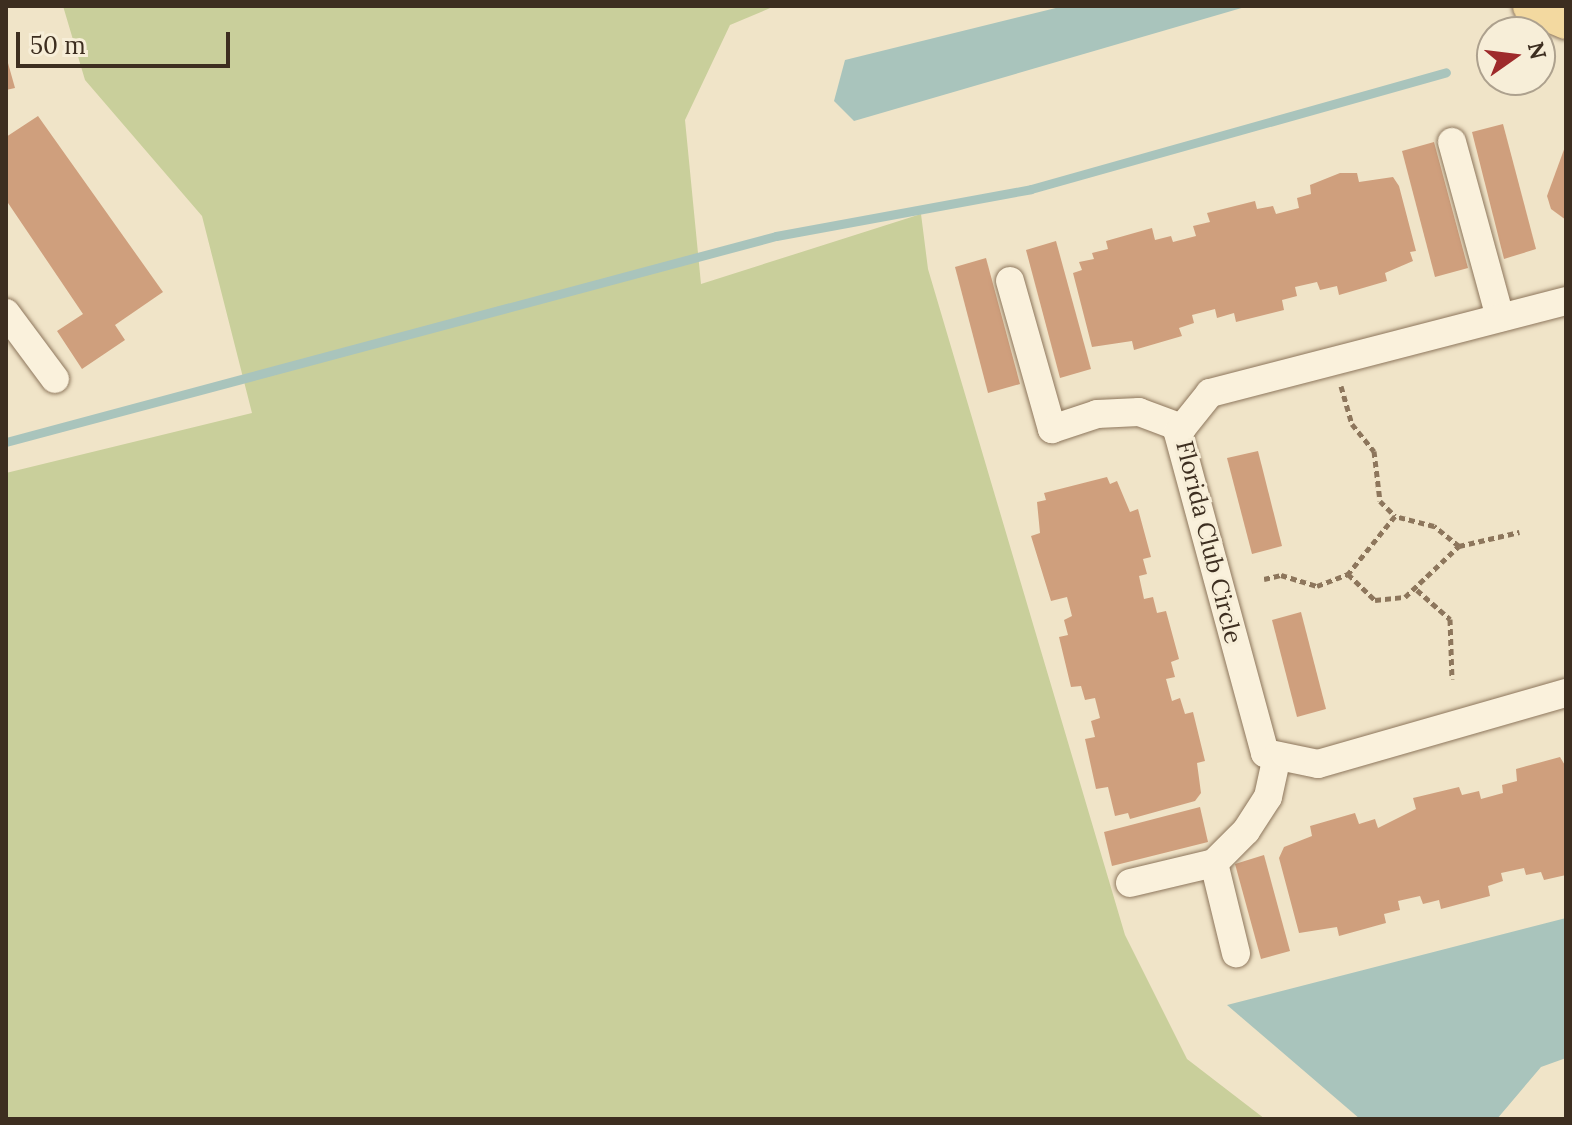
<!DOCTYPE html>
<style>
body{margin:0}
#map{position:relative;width:1572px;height:1125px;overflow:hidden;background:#f0e4c8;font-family:Lora,serif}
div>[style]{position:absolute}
.green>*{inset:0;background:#c9cf9b}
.water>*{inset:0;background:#a9c4bc}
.stream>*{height:9px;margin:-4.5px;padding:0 4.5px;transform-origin:4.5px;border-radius:4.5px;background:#a9c4bc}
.building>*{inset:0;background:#cf9f7d}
.path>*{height:5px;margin-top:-2.5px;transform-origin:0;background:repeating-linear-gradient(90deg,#8d765c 0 6px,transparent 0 10px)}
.roads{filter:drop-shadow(0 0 2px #8d765c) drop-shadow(0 0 2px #8d765c)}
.minor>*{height:28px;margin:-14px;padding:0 14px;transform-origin:14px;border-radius:14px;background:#faf1dc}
.major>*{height:36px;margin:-18px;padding:0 18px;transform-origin:18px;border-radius:18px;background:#f3d9a0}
span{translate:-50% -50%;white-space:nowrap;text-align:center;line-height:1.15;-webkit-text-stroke:6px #f7eed8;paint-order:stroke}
.street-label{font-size:24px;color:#3d2e20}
.frame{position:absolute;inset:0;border:8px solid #3d2e20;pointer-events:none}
.north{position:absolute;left:1476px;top:16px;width:80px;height:80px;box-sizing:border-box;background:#f7eed8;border:2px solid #ada18e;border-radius:50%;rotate:76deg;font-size:22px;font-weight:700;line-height:32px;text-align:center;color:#3d2e20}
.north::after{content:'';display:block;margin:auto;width:28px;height:36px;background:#9e2a2b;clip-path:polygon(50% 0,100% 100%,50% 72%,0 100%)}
.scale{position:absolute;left:16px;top:32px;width:214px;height:36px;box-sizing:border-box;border:4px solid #3d2e20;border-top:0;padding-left:10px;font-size:24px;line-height:28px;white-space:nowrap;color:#3d2e20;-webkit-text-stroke:6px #f7eed8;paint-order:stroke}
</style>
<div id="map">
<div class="green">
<div style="clip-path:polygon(63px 6px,775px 6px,730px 25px,685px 120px,701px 284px,921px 214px,928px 269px,1125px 935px,1187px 1059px,1265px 1119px,6px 1119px,6px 473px,252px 413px,202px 216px,85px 80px)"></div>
</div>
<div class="water">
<div style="clip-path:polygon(1064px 6px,1245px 7px,854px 121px,834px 101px,845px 60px)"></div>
<div style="clip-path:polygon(1566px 918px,1566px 1058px,1541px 1067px,1497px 1119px,1360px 1119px,1227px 1005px)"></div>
</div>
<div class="stream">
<div style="left:6px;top:442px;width:797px;rotate:-14.98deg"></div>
<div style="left:776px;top:236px;width:259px;rotate:-10.4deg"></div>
<div style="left:1031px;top:189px;width:431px;rotate:-15.7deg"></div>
</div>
<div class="building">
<div style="clip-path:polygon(6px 56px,15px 88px,6px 90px)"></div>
<div style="clip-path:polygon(38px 116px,163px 292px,115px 325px,125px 340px,82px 369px,57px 331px,83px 314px,6px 200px,6px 137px)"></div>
<div style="clip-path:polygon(1503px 124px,1536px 249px,1504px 259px,1472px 132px)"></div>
<div style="clip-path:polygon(1434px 142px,1468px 268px,1435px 277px,1402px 151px)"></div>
<div style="clip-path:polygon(1566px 144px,1566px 220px,1551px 209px,1547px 196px)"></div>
<div style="clip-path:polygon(1340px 173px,1357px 173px,1359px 182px,1393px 177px,1399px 186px,1416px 251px,1410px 252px,1413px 261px,1385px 273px,1387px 281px,1339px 295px,1337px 286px,1320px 290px,1317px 282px,1295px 287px,1297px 296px,1282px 300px,1284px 310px,1236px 322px,1234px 313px,1217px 318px,1215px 309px,1192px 315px,1194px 323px,1179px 328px,1182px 336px,1134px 350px,1132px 341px,1092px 347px,1073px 273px,1082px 270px,1079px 262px,1094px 259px,1092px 253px,1108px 249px,1106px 241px,1152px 228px,1155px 240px,1171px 236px,1173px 242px,1196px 236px,1193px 226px,1210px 222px,1207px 213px,1255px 201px,1257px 209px,1273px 206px,1276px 214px,1299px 208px,1297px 198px,1311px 194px,1310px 185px)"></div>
<div style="clip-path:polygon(1056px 241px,1091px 369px,1060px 378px,1026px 250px)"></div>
<div style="clip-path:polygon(986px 258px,1020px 384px,988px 393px,955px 267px)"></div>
<div style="clip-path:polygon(1258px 451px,1282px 546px,1252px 554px,1227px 458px)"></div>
<div style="clip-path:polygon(1107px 477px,1110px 484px,1117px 481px,1130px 512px,1138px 509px,1151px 557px,1143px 559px,1147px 574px,1139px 576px,1144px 599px,1153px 597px,1157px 613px,1166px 611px,1179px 659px,1171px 662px,1175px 677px,1166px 679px,1172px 701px,1180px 698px,1185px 714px,1193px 712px,1205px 761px,1197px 763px,1201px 793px,1195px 801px,1130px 819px,1128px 813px,1115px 816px,1108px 787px,1096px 789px,1085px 739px,1095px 737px,1091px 721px,1100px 718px,1095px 698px,1085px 700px,1081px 686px,1071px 687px,1059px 637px,1068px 635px,1064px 620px,1072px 616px,1067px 597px,1051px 601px,1031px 536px,1040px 533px,1037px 502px,1046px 500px,1044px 493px)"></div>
<div style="clip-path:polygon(1301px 612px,1326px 709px,1297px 717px,1272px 620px)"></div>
<div style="clip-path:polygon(1560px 757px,1566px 767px,1566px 875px,1544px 880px,1541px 872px,1526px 875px,1524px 868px,1501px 873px,1503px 881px,1488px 886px,1490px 896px,1441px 909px,1439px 900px,1423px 904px,1420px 896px,1398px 901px,1400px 910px,1384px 914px,1386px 923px,1339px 936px,1337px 927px,1299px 933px,1279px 858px,1284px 847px,1312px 836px,1310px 826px,1355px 813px,1359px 824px,1375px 819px,1378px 828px,1416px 809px,1413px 798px,1459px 787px,1462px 795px,1479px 791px,1481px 799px,1503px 793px,1502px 785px,1517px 781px,1516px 769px)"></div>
<div style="clip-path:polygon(1200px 807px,1208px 842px,1112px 866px,1104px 832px)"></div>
<div style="clip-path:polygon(1264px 855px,1290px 951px,1261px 959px,1235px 864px)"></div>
</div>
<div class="path">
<div style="left:1341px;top:386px;width:40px;rotate:74deg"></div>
<div style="left:1352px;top:424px;width:35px;rotate:51deg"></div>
<div style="left:1374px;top:451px;width:50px;rotate:83.2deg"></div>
<div style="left:1380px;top:501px;width:21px;rotate:45deg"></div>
<div style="left:1459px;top:546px;width:32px;rotate:-141deg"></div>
<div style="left:1434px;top:526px;width:40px;rotate:-165.6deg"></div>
<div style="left:1395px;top:516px;width:75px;rotate:129deg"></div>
<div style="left:1348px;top:574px;width:37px;rotate:44deg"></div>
<div style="left:1375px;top:600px;width:30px;rotate:-6deg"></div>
<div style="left:1405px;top:597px;width:74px;rotate:-43.4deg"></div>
<div style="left:1459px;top:546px;width:62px;rotate:-13.1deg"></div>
<div style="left:1264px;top:579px;width:17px;rotate:-13deg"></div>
<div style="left:1281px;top:575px;width:38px;rotate:17deg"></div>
<div style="left:1317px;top:586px;width:33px;rotate:-21deg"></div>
<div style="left:1417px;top:590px;width:44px;rotate:41.3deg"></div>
<div style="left:1450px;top:619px;width:60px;rotate:88.1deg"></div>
</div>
<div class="roads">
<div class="minor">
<div style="left:1452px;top:142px;width:182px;rotate:74.7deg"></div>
<div style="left:1010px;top:281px;width:154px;rotate:74.2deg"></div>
<div style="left:1052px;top:429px;width:47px;rotate:-18.4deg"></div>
<div style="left:1097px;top:414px;width:42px;rotate:-2.7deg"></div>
<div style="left:1139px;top:412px;width:46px;rotate:20.4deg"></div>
<div style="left:1566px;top:301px;width:368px;rotate:165.5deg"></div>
<div style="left:1210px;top:393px;width:51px;rotate:128.7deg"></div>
<div style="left:1178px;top:433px;width:332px;rotate:74.8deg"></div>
<div style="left:1265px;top:753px;width:54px;rotate:11.7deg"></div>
<div style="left:1318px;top:764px;width:258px;rotate:-16deg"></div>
<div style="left:6px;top:313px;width:82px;rotate:53.4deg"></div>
<div style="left:1214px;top:863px;width:93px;rotate:76.3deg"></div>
<div style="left:1130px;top:883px;width:86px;rotate:-13.4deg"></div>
<div style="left:1214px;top:863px;width:45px;rotate:-45deg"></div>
<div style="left:1246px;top:831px;width:40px;rotate:-57.1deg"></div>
<div style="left:1268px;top:797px;width:42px;rotate:-77.6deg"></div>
</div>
<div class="major">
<div style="left:1531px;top:6px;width:38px;rotate:23deg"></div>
</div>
</div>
<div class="street-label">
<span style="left:1209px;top:542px;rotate:76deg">Florida Club Circle</span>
</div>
<div class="frame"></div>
<div class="north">N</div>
<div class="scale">50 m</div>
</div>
